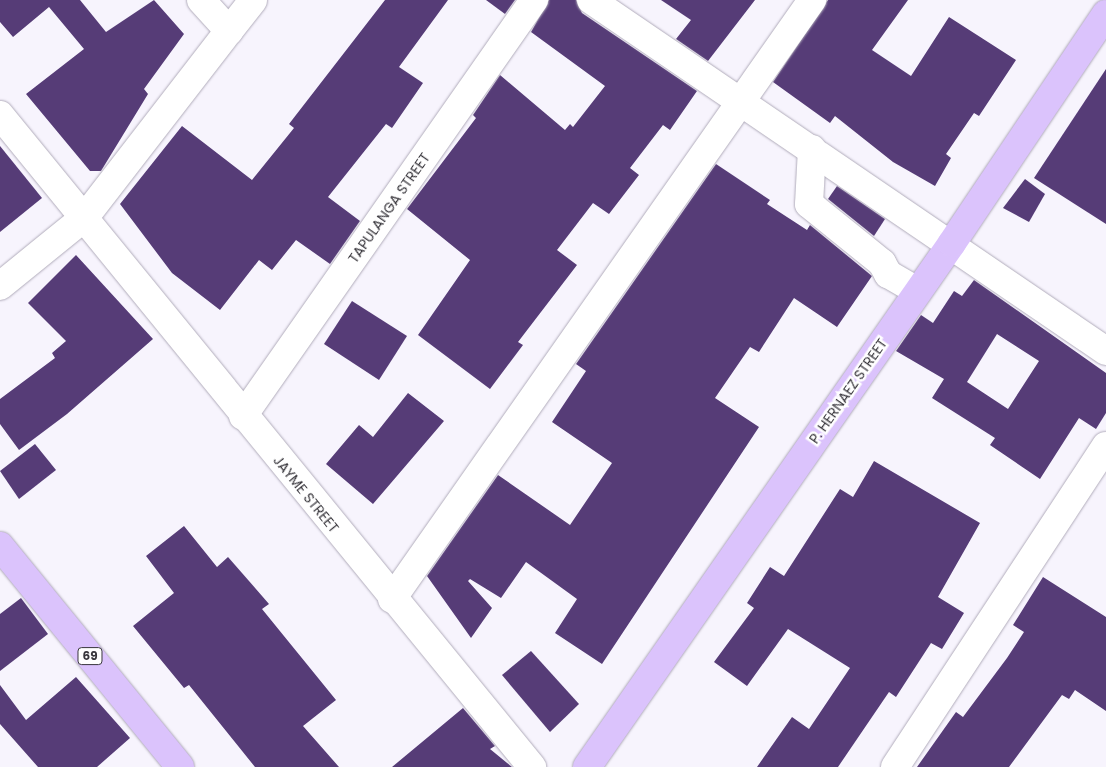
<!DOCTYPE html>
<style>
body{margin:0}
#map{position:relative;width:1106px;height:767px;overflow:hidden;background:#f7f4fd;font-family:Poppins,sans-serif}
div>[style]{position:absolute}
.building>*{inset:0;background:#563c77}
.roads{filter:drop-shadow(0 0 1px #b1acbb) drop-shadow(0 0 1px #b1acbb)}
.minor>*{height:28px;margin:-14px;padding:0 14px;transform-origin:14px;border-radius:14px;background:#fff}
.major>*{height:28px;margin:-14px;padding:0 14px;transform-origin:14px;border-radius:14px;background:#dbc3fc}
span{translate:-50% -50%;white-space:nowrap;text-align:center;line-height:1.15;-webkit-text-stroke:5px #fff;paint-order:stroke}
.shield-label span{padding:1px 4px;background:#fff;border:1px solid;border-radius:4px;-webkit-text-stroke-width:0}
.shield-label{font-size:12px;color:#38363c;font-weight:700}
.street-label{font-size:14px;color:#38363c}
</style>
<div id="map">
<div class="building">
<div style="clip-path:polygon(0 0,80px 0,106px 32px,154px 0,184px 34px,144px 89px,148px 94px,101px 171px,90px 171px,26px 94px,84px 49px,49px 7px,13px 37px,0 22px)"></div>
<div style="clip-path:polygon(385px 0,448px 0,399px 67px,423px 83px,392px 128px,386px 124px,328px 197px,360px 221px,330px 264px,296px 240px,272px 270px,259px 260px,220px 310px,172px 273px,120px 204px,182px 126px,252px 180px,294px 128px,289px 124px)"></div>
<div style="clip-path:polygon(486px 0,515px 0,505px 14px)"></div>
<div style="clip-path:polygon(549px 0,576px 0,582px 13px,697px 91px,670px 130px,663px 125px,630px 168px,639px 175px,609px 214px,593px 203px,557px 250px,577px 265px,518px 342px,523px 345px,490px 389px,418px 335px,470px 260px,407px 209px,476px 118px,473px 115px,500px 75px,565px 130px,570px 124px,573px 127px,605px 86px,531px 32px)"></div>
<div style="clip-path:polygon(661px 0,755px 0,708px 61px,676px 39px,691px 20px)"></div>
<div style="clip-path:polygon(828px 0,908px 0,872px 50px,911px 76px,949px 17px,1016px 60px,979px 116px,974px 113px,946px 154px,951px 158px,935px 186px,893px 162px,835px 116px,830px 123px,773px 82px)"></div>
<div style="clip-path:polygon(1106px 69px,1106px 224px,1034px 178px)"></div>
<div style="clip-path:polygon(0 146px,42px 198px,0 232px)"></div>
<div style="clip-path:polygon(716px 164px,770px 200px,767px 204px,807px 230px,810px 225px,872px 276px,837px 327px,794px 298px,759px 352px,750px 347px,715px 398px,759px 427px,602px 664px,555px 633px,577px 599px,526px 562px,501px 598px,470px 579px,468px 581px,492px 608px,471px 638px,427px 576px,498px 475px,570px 525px,612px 463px,552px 422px,586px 371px,576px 364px)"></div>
<div style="clip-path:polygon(1025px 179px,1045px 194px,1029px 222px,1003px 208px)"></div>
<div style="clip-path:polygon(837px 186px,885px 219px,874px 236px,828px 199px)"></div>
<div style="clip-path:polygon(76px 255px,153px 339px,67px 414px,19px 450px,0 424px,0 399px,55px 358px,52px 353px,66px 341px,28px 303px)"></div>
<div style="clip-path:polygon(evenodd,974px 280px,1106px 373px,1106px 413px,1096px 429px,1079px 418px,1040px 479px,990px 445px,995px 438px,932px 398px,944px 379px,896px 351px,921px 315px,933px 323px,954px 291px,962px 296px,974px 280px,997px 334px,1039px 361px,1008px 409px,967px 382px,997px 334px)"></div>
<div style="clip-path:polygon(352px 301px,407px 336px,379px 380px,324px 344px)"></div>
<div style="clip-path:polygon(408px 393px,444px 421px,373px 504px,326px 464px,359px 425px,373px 437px)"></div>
<div style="clip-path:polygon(35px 444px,56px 470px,19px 499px,0 471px)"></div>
<div style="clip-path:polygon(874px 461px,980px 523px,938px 597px,964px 613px,942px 649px,931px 643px,896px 697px,889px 692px,838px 767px,757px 767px,792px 717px,809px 729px,850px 668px,788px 629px,747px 686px,714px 662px,754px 608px,747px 603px,770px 567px,784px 576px,840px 489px,853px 497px)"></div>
<div style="clip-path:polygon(184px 526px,217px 567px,228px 557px,269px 604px,262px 609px,336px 700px,303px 726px,339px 767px,255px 767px,189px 685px,184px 688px,133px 626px,174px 593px,146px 556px)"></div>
<div style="clip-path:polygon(1043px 577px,1106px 617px,1106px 711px,1075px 690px,1069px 699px,1062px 695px,1009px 767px,917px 767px,956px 712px,963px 717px,1007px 658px,1024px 632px,1013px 625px)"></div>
<div style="clip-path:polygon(21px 598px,48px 634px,0 671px,0 614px)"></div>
<div style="clip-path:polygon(531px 651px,579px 704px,550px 732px,502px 675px)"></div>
<div style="clip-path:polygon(76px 677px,130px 738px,97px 767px,38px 767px,0 724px,0 685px,26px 720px)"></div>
<div style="clip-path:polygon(463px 708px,495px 746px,490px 749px,512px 767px,392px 767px)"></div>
</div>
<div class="roads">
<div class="minor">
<div style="left:201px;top:0;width:42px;rotate:47.9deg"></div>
<div style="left:229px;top:31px;width:39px;rotate:-52deg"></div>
<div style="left:591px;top:0;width:623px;rotate:34.28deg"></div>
<div style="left:0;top:115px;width:842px;rotate:50.79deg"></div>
<div style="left:812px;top:149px;width:55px;rotate:93.1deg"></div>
<div style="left:809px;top:204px;width:94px;rotate:38.9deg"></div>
<div style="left:882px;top:263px;width:13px;rotate:61deg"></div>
<div style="left:888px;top:274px;width:34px;rotate:30deg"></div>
<div style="left:0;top:286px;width:109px;rotate:-39.1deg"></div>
<div style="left:85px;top:217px;width:235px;rotate:-52.3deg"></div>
<div style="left:243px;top:416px;width:508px;rotate:-55.03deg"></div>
<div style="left:392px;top:599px;width:732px;rotate:-54.96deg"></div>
<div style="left:895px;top:767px;width:384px;rotate:-56.7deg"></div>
</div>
<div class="major">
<div style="left:0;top:546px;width:285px;rotate:50.8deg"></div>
<div style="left:587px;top:767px;width:639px;rotate:-55.14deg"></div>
<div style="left:952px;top:243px;width:276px;rotate:-56.1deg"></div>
</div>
</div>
<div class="shield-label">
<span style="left:90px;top:656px">69</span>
</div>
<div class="street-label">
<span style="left:389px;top:208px;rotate:-55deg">TAPULANGA STREET</span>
<span style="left:848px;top:391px;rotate:-55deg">P. HERNAEZ STREET</span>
<span style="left:306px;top:494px;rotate:51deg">JAYME STREET</span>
</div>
</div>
